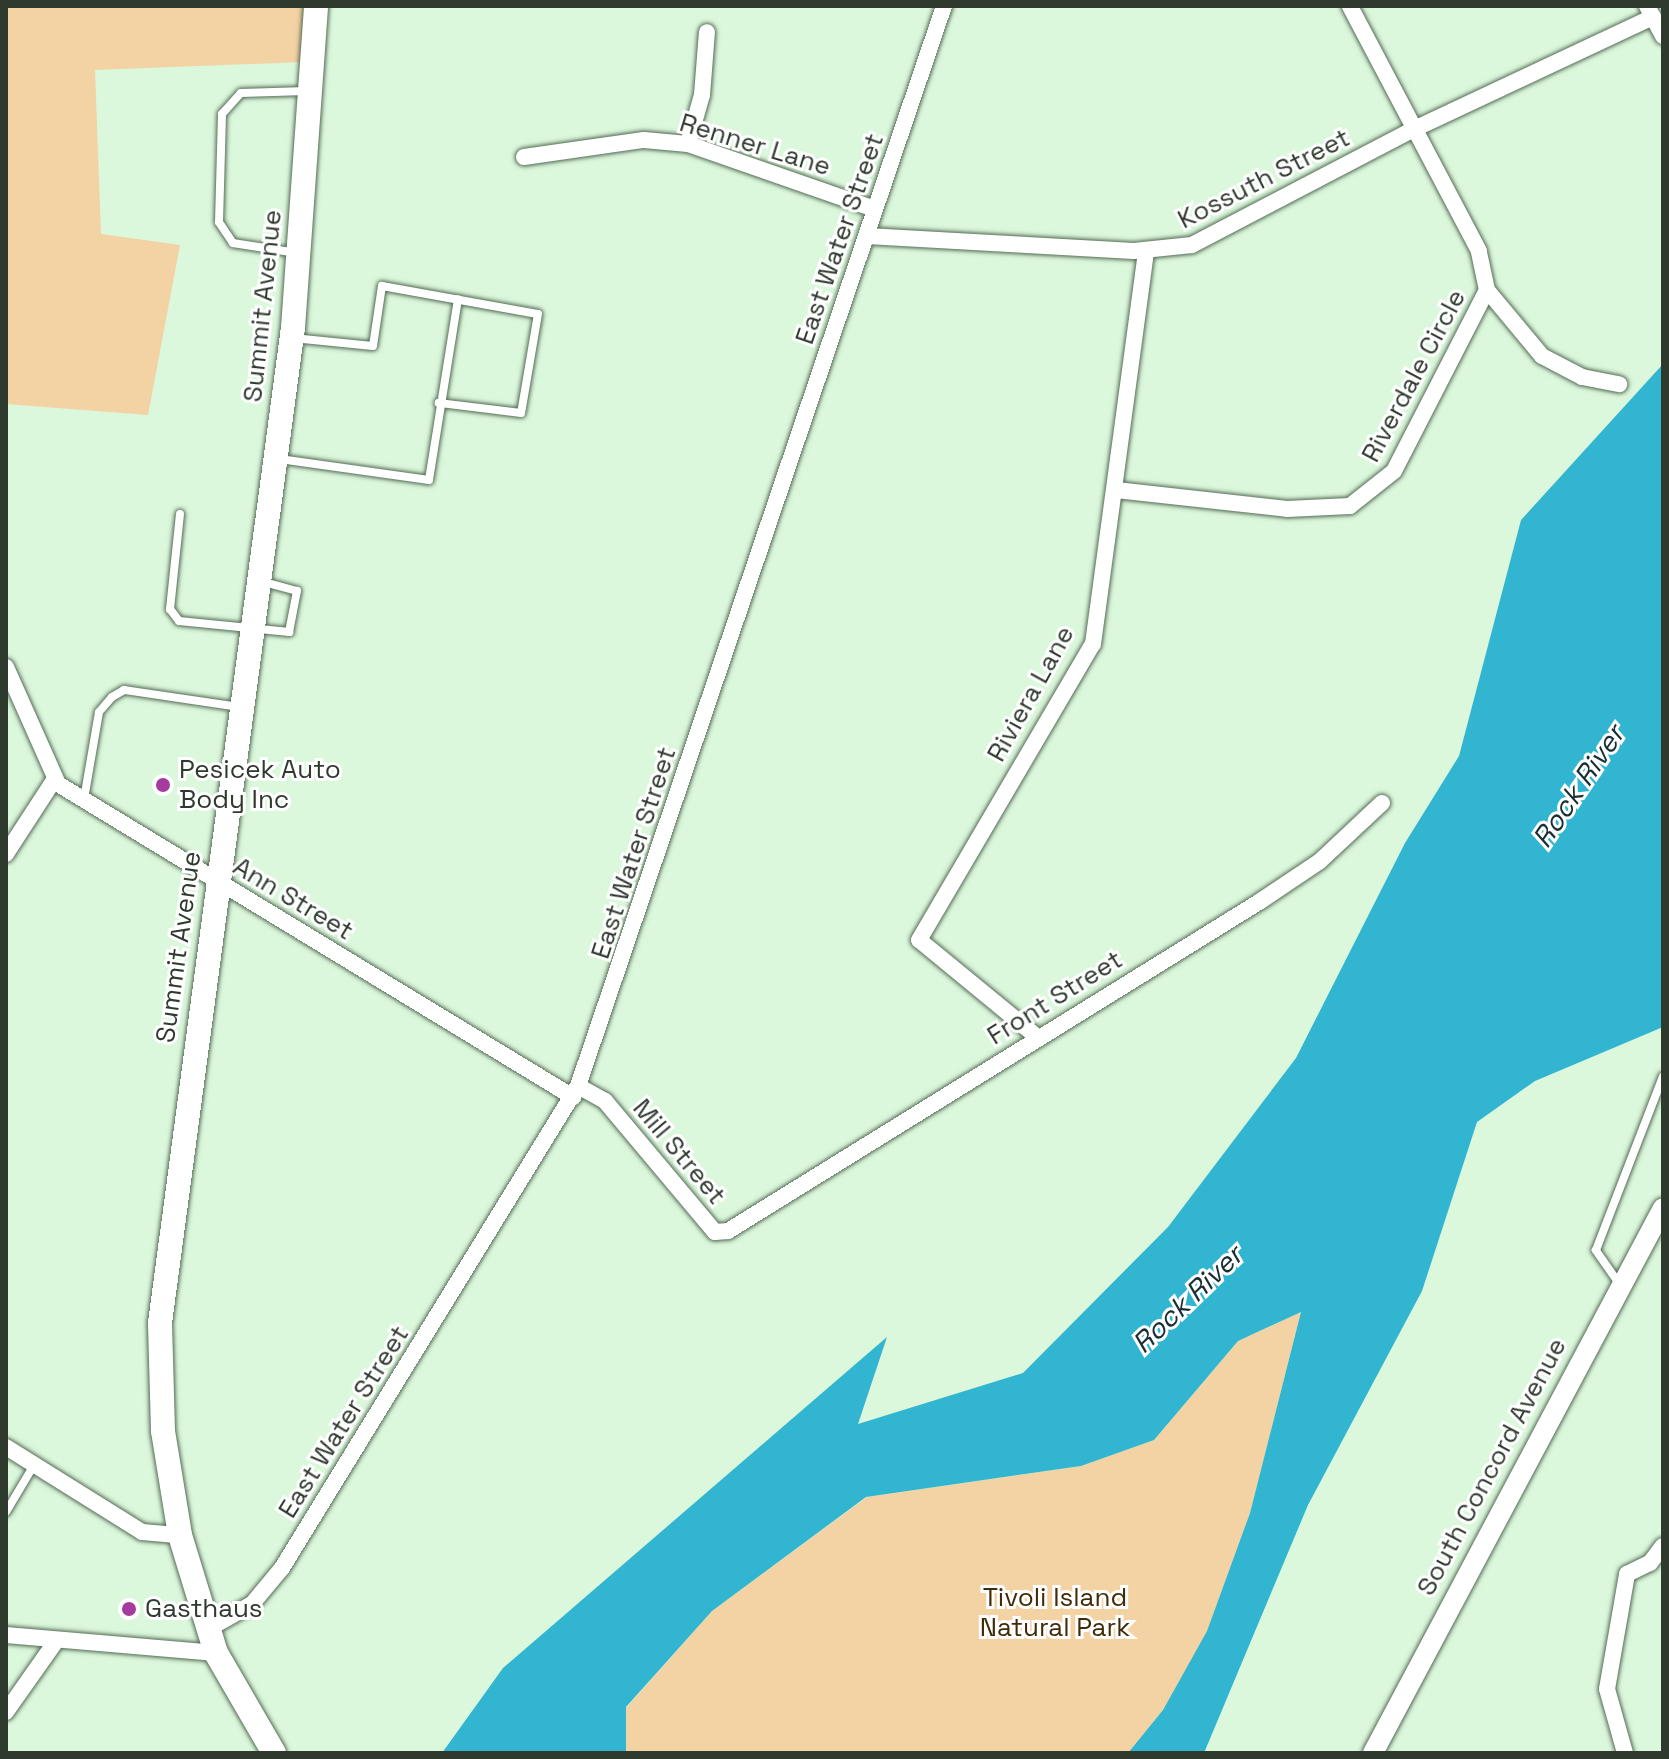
<!DOCTYPE html>
<style>
body{margin:0}
#map{position:relative;width:1669px;height:1759px;overflow:hidden;background:#dbf7dc;font-family:"Space Grotesk",sans-serif}
div>[style]{position:absolute}
.green>*{inset:0;background:#f3d2a3}
.water>*{inset:0;background:#31b5d0}
.roads{filter:drop-shadow(0 0 2px #546c55) drop-shadow(0 0 2px #546c55)}
.service>*{height:8px;margin:-4px;padding:0 4px;transform-origin:4px;border-radius:4px;background:#fff}
.minor>*{height:16px;margin:-8px;padding:0 8px;transform-origin:8px;border-radius:8px;background:#fff}
.tertiary>*{height:20px;margin:-10px;padding:0 10px;transform-origin:10px;border-radius:10px;background:#fff}
.primary>*{height:24px;margin:-12px;padding:0 12px;transform-origin:12px;border-radius:12px;background:#fff}
.dots>*{width:22px;height:22px;translate:-50% -50%;box-sizing:border-box;border:4px solid #fff;border-radius:50%}
span{translate:-50% -50%;white-space:nowrap;text-align:center;line-height:1.15;-webkit-text-stroke:6px #fff;paint-order:stroke}
.street-label{font-size:26px;color:#2f3a2f}
.poi-label{font-size:26px;color:#2f3a2f}
.left{translate:0 -50%;text-align:left}
.park-label{font-size:26px;color:#402b07}
.water-label{font-size:28px;color:#192e34;font-style:italic}
.frame{position:absolute;inset:0;border:8px solid #2f3a2f;pointer-events:none}
</style>
<div id="map">
<div class="green">
<div style="clip-path:polygon(6px 6px,306px 6px,303px 62px,95px 70px,101px 234px,180px 245px,148px 415px,6px 404px)"></div>
<div style="clip-path:polygon(1301px 1312px,1250px 1513px,1207px 1631px,1163px 1710px,1128px 1753px,626px 1753px,626px 1708px,712px 1611px,867px 1497px,1081px 1466px,1154px 1440px,1238px 1341px)"></div>
</div>
<div class="water">
<div style="clip-path:polygon(1663px 364px,1663px 1027px,1535px 1081px,1477px 1122px,1422px 1291px,1308px 1505px,1204px 1753px,1128px 1753px,1163px 1710px,1207px 1631px,1250px 1513px,1301px 1312px,1238px 1341px,1154px 1440px,1081px 1466px,866px 1497px,712px 1611px,626px 1707px,626px 1753px,442px 1753px,503px 1668px,887px 1337px,858px 1424px,1023px 1373px,1168px 1227px,1296px 1058px,1405px 843px,1459px 756px,1521px 520px)"></div>
</div>
<div class="roads">
<div class="service">
<div style="left:297px;top:253px;width:65px;rotate:-171.1deg"></div>
<div style="left:233px;top:243px;width:25px;rotate:-124deg"></div>
<div style="left:219px;top:222px;width:108px;rotate:-88.4deg"></div>
<div style="left:222px;top:114px;width:28px;rotate:-48deg"></div>
<div style="left:241px;top:93px;width:65px;rotate:-1.8deg"></div>
<div style="left:293px;top:338px;width:80px;rotate:5.7deg"></div>
<div style="left:373px;top:346px;width:61px;rotate:-81.5deg"></div>
<div style="left:382px;top:286px;width:158px;rotate:10.2deg"></div>
<div style="left:538px;top:314px;width:100px;rotate:99.7deg"></div>
<div style="left:521px;top:413px;width:83px;rotate:-173deg"></div>
<div style="left:280px;top:459px;width:150px;rotate:8deg"></div>
<div style="left:429px;top:480px;width:183px;rotate:-80.9deg"></div>
<div style="left:180px;top:514px;width:96px;rotate:96deg"></div>
<div style="left:170px;top:609px;width:15px;rotate:53deg"></div>
<div style="left:179px;top:621px;width:111px;rotate:5.7deg"></div>
<div style="left:289px;top:632px;width:42px;rotate:-79deg"></div>
<div style="left:297px;top:591px;width:35px;rotate:-165deg"></div>
<div style="left:84px;top:799px;width:88px;rotate:-80.2deg"></div>
<div style="left:99px;top:712px;width:20px;rotate:-49deg"></div>
<div style="left:112px;top:697px;width:14px;rotate:-30deg"></div>
<div style="left:124px;top:690px;width:116px;rotate:8.4deg"></div>
<div style="left:1618px;top:1282px;width:39px;rotate:-125deg"></div>
<div style="left:1596px;top:1250px;width:186px;rotate:-68.9deg"></div>
<div style="left:6px;top:1512px;width:55px;rotate:-59.2deg"></div>
</div>
<div class="minor">
<div style="left:1647px;top:6px;width:34px;rotate:62deg"></div>
<div style="left:688px;top:144px;width:51px;rotate:-74.1deg"></div>
<div style="left:702px;top:95px;width:63px;rotate:-85.5deg"></div>
<div style="left:524px;top:157px;width:121px;rotate:-8.1deg"></div>
<div style="left:644px;top:140px;width:44px;rotate:5.2deg"></div>
<div style="left:688px;top:144px;width:198px;rotate:19.2deg"></div>
<div style="left:867px;top:236px;width:267px;rotate:3.2deg"></div>
<div style="left:1134px;top:251px;width:58px;rotate:-5.9deg"></div>
<div style="left:1192px;top:245px;width:250px;rotate:-27.6deg"></div>
<div style="left:1414px;top:129px;width:264px;rotate:-25.1deg"></div>
<div style="left:1487px;top:290px;width:86px;rotate:50.2deg"></div>
<div style="left:1542px;top:356px;width:45px;rotate:27.7deg"></div>
<div style="left:1582px;top:377px;width:38px;rotate:11deg"></div>
<div style="left:1116px;top:490px;width:172px;rotate:6.3deg"></div>
<div style="left:1287px;top:509px;width:63px;rotate:-2.7deg"></div>
<div style="left:1350px;top:506px;width:56px;rotate:-38.5deg"></div>
<div style="left:1394px;top:471px;width:203px;rotate:-62.8deg"></div>
<div style="left:1487px;top:290px;width:40px;rotate:-102deg"></div>
<div style="left:1479px;top:251px;width:277px;rotate:-117.8deg"></div>
<div style="left:6px;top:667px;width:128px;rotate:66deg"></div>
<div style="left:58px;top:784px;width:603px;rotate:31.29deg"></div>
<div style="left:6px;top:854px;width:88px;rotate:-57deg"></div>
<div style="left:1036px;top:1036px;width:151px;rotate:-140.6deg"></div>
<div style="left:919px;top:940px;width:343px;rotate:-59.6deg"></div>
<div style="left:1093px;top:644px;width:397px;rotate:-82.3deg"></div>
<div style="left:578px;top:1086px;width:31px;rotate:29deg"></div>
<div style="left:605px;top:1101px;width:171px;rotate:50deg"></div>
<div style="left:715px;top:1232px;width:13px;rotate:-4deg"></div>
<div style="left:728px;top:1231px;width:625px;rotate:-31.78deg"></div>
<div style="left:1259px;top:902px;width:73px;rotate:-33.9deg"></div>
<div style="left:1320px;top:861px;width:85px;rotate:-43.1deg"></div>
<div style="left:6px;top:1447px;width:160px;rotate:32deg"></div>
<div style="left:142px;top:1532px;width:38px;rotate:5deg"></div>
<div style="left:1650px;top:1563px;width:21px;rotate:-53deg"></div>
<div style="left:208px;top:1629px;width:51px;rotate:-29.6deg"></div>
<div style="left:252px;top:1604px;width:47px;rotate:-50.2deg"></div>
<div style="left:282px;top:1568px;width:566px;rotate:-58.45deg"></div>
<div style="left:578px;top:1086px;width:1140px;rotate:-71.28deg"></div>
<div style="left:6px;top:1635px;width:211px;rotate:4.9deg"></div>
<div style="left:6px;top:1712px;width:87px;rotate:-54.8deg"></div>
<div style="left:1625px;top:1753px;width:66px;rotate:-105.7deg"></div>
<div style="left:1607px;top:1689px;width:117px;rotate:-80.1deg"></div>
<div style="left:1627px;top:1574px;width:25px;rotate:-26deg"></div>
</div>
<div class="tertiary">
<div style="left:1373px;top:1753px;width:617px;rotate:-61.98deg"></div>
</div>
<div class="primary">
<div style="left:274px;top:1753px;width:116px;rotate:-120.1deg"></div>
<div style="left:216px;top:1653px;width:123px;rotate:-107deg"></div>
<div style="left:180px;top:1535px;width:105px;rotate:-99.3deg"></div>
<div style="left:163px;top:1431px;width:108px;rotate:-91.6deg"></div>
<div style="left:160px;top:1323px;width:1004px;rotate:-82.39deg"></div>
<div style="left:293px;top:328px;width:323px;rotate:-85.9deg"></div>
</div>
</div>
<div class="dots">
<div style="left:163px;top:785px;background:#a53b9d"></div>
<div style="left:129px;top:1609px;background:#a53b9d"></div>
</div>
<div class="street-label">
<span style="left:755px;top:145px;rotate:17deg">Renner Lane</span>
<span style="left:1264px;top:179px;rotate:-27deg">Kossuth Street</span>
<span style="left:840px;top:239px;rotate:-71deg">East Water Street</span>
<span style="left:263px;top:306px;rotate:-84deg">Summit Avenue</span>
<span style="left:1414px;top:376px;rotate:-62deg">Riverdale Circle</span>
<span style="left:1031px;top:694px;rotate:-61deg">Riviera Lane</span>
<span style="left:634px;top:853px;rotate:-72deg">East Water Street</span>
<span style="left:293px;top:899px;rotate:31deg">Ann Street</span>
<span style="left:179px;top:947px;rotate:-82deg">Summit Avenue</span>
<span style="left:1055px;top:998px;rotate:-32deg">Front Street</span>
<span style="left:679px;top:1152px;rotate:50deg">Mill Street</span>
<span style="left:344px;top:1422px;rotate:-58deg">East Water Street</span>
<span style="left:1492px;top:1467px;rotate:-62deg">South Concord Avenue</span>
</div>
<div class="poi-label">
<span class="left" style="left:179px;top:785px">Pesicek Auto<br>Body Inc</span>
<span class="left" style="left:145px;top:1609px">Gasthaus</span>
</div>
<div class="park-label">
<span style="left:1055px;top:1613px">Tivoli Island<br>Natural Park</span>
</div>
<div class="water-label">
<span style="left:1578px;top:786px;rotate:-56deg">Rock River</span>
<span style="left:1187px;top:1299px;rotate:-44deg">Rock River</span>
</div>
<div class="frame"></div>
</div>
